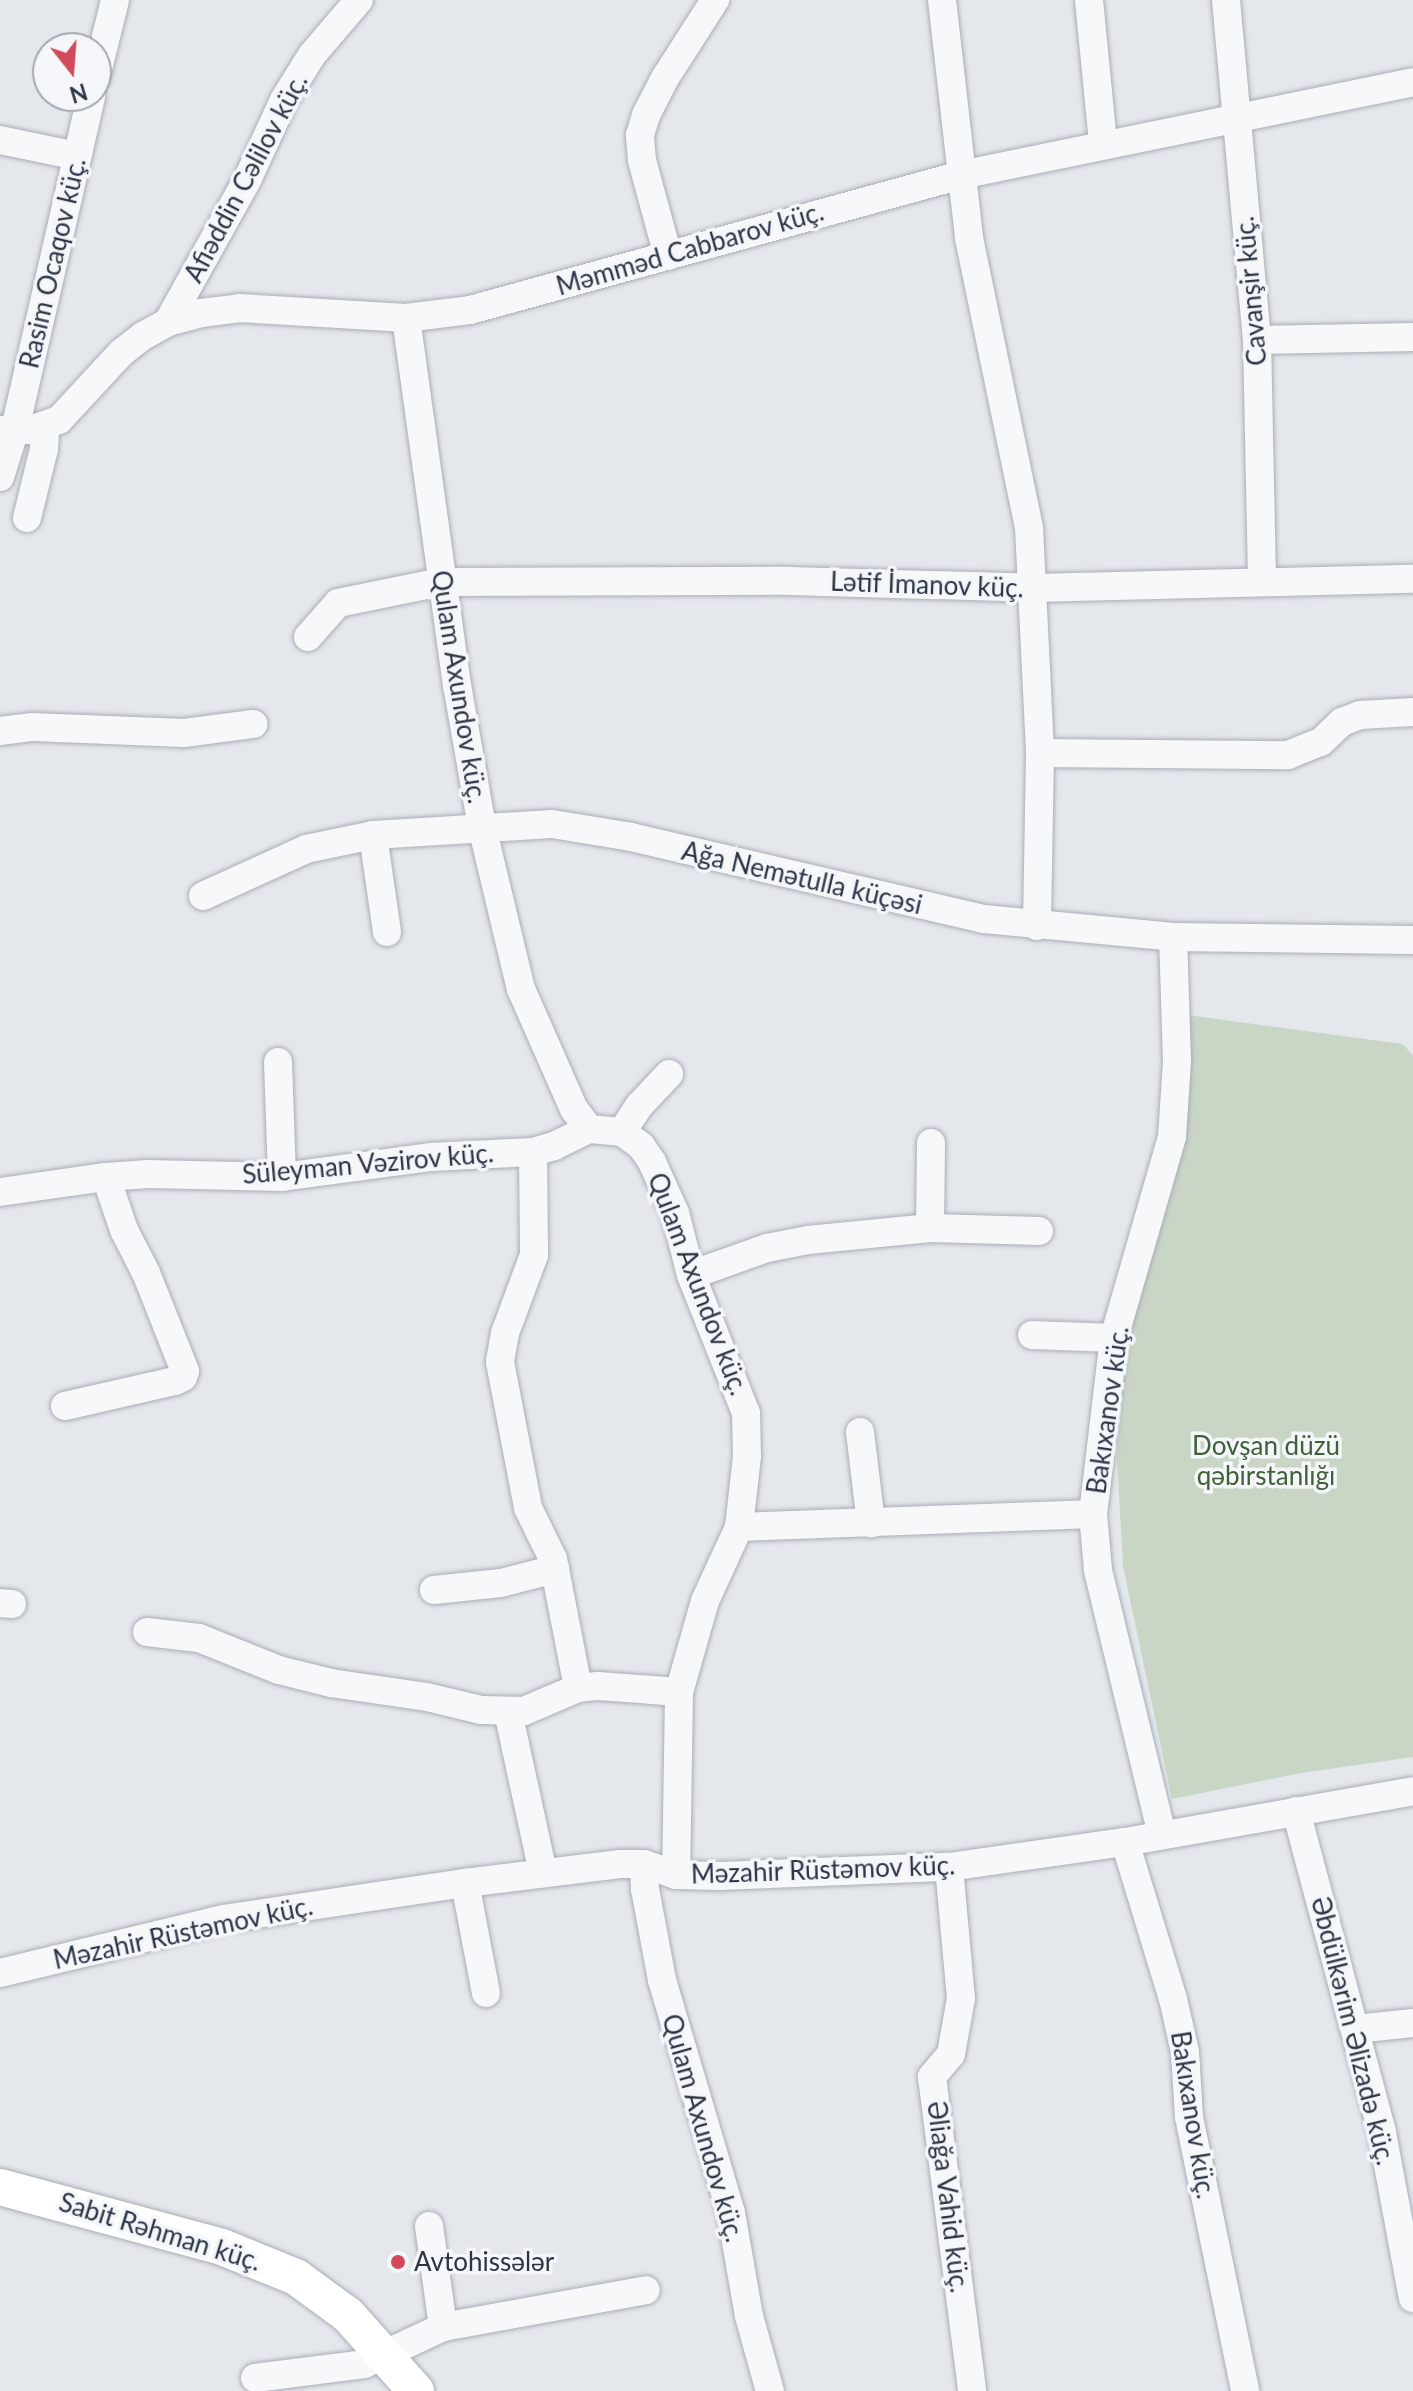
<!DOCTYPE html>
<meta charset="utf-8">
<style>
body{margin:0}
#map{position:relative;width:1413px;height:2391px;overflow:hidden;background:#e4e7ec;font-family:Lato,sans-serif}
div>[style]{position:absolute}
.green>*{inset:0;background:#c9d6c5}
.roads{filter:drop-shadow(0 0 2px #a9aeb7) drop-shadow(0 0 2px #a9aeb7)}
.minor>*{height:28px;margin:-14px;padding:0 14px;transform-origin:14px;border-radius:14px;background:#f7f8fa}
.major>*{height:36px;margin:-18px;padding:0 18px;transform-origin:18px;border-radius:18px;background:#fff}
.dots>*{width:22px;height:22px;translate:-50% -50%;box-sizing:border-box;border:4px solid #f4f6f9;border-radius:50%}
span{translate:-50% -50%;white-space:nowrap;text-align:center;line-height:1.15;-webkit-text-stroke:7px #f4f6f9;paint-order:stroke}
.street-label{font-size:26px;color:#2b3445}
.park-label{font-size:26px;color:#3f6138}
.poi-label{font-size:26px;color:#2b3445}
.left{translate:0 -50%;text-align:left}
.north{position:absolute;left:32px;top:32px;width:80px;height:80px;box-sizing:border-box;background:#f4f6f9;border:2px solid #a4a8b1;border-radius:50%;rotate:163deg;font-size:22px;font-weight:700;line-height:32px;text-align:center;color:#2b3445}
.north::after{content:'';display:block;margin:auto;width:28px;height:36px;background:#d1495b;clip-path:polygon(50% 0,100% 100%,50% 72%,0 100%)}
</style>
<div id="map">
<div class="green">
<div style="clip-path:polygon(1187px 1015px,1403px 1044px,1413px 1056px,1413px 1757px,1301px 1773px,1172px 1799px,1123px 1566px,1117px 1460px,1129px 1311px,1174px 1183px,1190px 1083px)"></div>
</div>
<div class="roads">
<div class="minor">
<div style="left:942px;top:0;width:240px;rotate:83.5deg"></div>
<div style="left:969px;top:238px;width:295px;rotate:78.3deg"></div>
<div style="left:1029px;top:527px;width:226px;rotate:87.2deg"></div>
<div style="left:1040px;top:753px;width:173px;rotate:91deg"></div>
<div style="left:1089px;top:0;width:145px;rotate:84.4deg"></div>
<div style="left:1226px;top:0;width:341px;rotate:84.8deg"></div>
<div style="left:1257px;top:340px;width:242px;rotate:88.8deg"></div>
<div style="left:96px;top:77px;width:79px;rotate:-76.1deg"></div>
<div style="left:0;top:140px;width:79px;rotate:11.7deg"></div>
<div style="left:668px;top:256px;width:99px;rotate:-105.2deg"></div>
<div style="left:642px;top:160px;width:25px;rotate:-95deg"></div>
<div style="left:640px;top:135px;width:21px;rotate:-73deg"></div>
<div style="left:646px;top:115px;width:42px;rotate:-62.8deg"></div>
<div style="left:665px;top:78px;width:93px;rotate:-57.3deg"></div>
<div style="left:406px;top:318px;width:371px;rotate:82.1deg"></div>
<div style="left:457px;top:685px;width:144px;rotate:80deg"></div>
<div style="left:482px;top:827px;width:167px;rotate:76.5deg"></div>
<div style="left:521px;top:989px;width:131px;rotate:66.2deg"></div>
<div style="left:574px;top:1109px;width:25px;rotate:53deg"></div>
<div style="left:589px;top:1129px;width:33px;rotate:5deg"></div>
<div style="left:622px;top:1132px;width:24px;rotate:36deg"></div>
<div style="left:641px;top:1146px;width:19px;rotate:55deg"></div>
<div style="left:652px;top:1162px;width:56px;rotate:65.7deg"></div>
<div style="left:675px;top:1213px;width:64px;rotate:75.5deg"></div>
<div style="left:691px;top:1275px;width:149px;rotate:68.3deg"></div>
<div style="left:746px;top:1413px;width:43px;rotate:88.7deg"></div>
<div style="left:747px;top:1456px;width:71px;rotate:96.4deg"></div>
<div style="left:739px;top:1527px;width:81px;rotate:114.7deg"></div>
<div style="left:705px;top:1601px;width:95px;rotate:105.9deg"></div>
<div style="left:679px;top:1692px;width:183px;rotate:90.9deg"></div>
<div style="left:168px;top:322px;width:165px;rotate:-60.9deg"></div>
<div style="left:248px;top:178px;width:86px;rotate:-65.2deg"></div>
<div style="left:284px;top:100px;width:53px;rotate:-58.1deg"></div>
<div style="left:312px;top:55px;width:72px;rotate:-49.5deg"></div>
<div style="left:1257px;top:340px;width:156px;rotate:-1.1deg"></div>
<div style="left:0;top:430px;width:31px"></div>
<div style="left:31px;top:430px;width:30px;rotate:-20deg"></div>
<div style="left:59px;top:420px;width:91px;rotate:-47.2deg"></div>
<div style="left:121px;top:353px;width:28px;rotate:-38deg"></div>
<div style="left:143px;top:336px;width:29px;rotate:-29deg"></div>
<div style="left:168px;top:322px;width:34px;rotate:-15deg"></div>
<div style="left:201px;top:313px;width:38px;rotate:-7deg"></div>
<div style="left:239px;top:308px;width:167px;rotate:3.4deg"></div>
<div style="left:406px;top:318px;width:64px;rotate:-7.1deg"></div>
<div style="left:470px;top:310px;width:509px;rotate:-15.37deg"></div>
<div style="left:961px;top:175px;width:461px;rotate:-11.6deg"></div>
<div style="left:0;top:477px;width:50px;rotate:-72.6deg"></div>
<div style="left:15px;top:429px;width:342px;rotate:-77.1deg"></div>
<div style="left:27px;top:518px;width:71px;rotate:-76.2deg"></div>
<div style="left:44px;top:449px;width:22px;rotate:-87deg"></div>
<div style="left:308px;top:637px;width:45px;rotate:-48.6deg"></div>
<div style="left:338px;top:603px;width:105px;rotate:-11.5deg"></div>
<div style="left:441px;top:582px;width:348px;rotate:-0.2deg"></div>
<div style="left:789px;top:581px;width:244px;rotate:1.6deg"></div>
<div style="left:1033px;top:588px;width:380px;rotate:-1.4deg"></div>
<div style="left:0;top:731px;width:33px;rotate:-7deg"></div>
<div style="left:33px;top:727px;width:151px;rotate:2.3deg"></div>
<div style="left:184px;top:733px;width:70px;rotate:-7.4deg"></div>
<div style="left:1040px;top:753px;width:248px;rotate:0.5deg"></div>
<div style="left:1288px;top:755px;width:35px;rotate:-22deg"></div>
<div style="left:1321px;top:742px;width:29px;rotate:-44deg"></div>
<div style="left:1342px;top:722px;width:19px;rotate:-21deg"></div>
<div style="left:1360px;top:715px;width:53px;rotate:-3.2deg"></div>
<div style="left:373px;top:835px;width:98px;rotate:81.8deg"></div>
<div style="left:203px;top:896px;width:113px;rotate:-24.5deg"></div>
<div style="left:306px;top:849px;width:68px;rotate:-11.8deg"></div>
<div style="left:373px;top:835px;width:179px;rotate:-3.5deg"></div>
<div style="left:552px;top:824px;width:80px;rotate:9.3deg"></div>
<div style="left:631px;top:837px;width:362px;rotate:13.1deg"></div>
<div style="left:984px;top:919px;width:190px;rotate:5.4deg"></div>
<div style="left:1173px;top:937px;width:240px;rotate:0.7deg"></div>
<div style="left:278px;top:1062px;width:115px;rotate:88deg"></div>
<div style="left:622px;top:1132px;width:31px;rotate:-57deg"></div>
<div style="left:639px;top:1106px;width:44px;rotate:-46.8deg"></div>
<div style="left:533px;top:1152px;width:103px;rotate:89.4deg"></div>
<div style="left:534px;top:1255px;width:83px;rotate:110.4deg"></div>
<div style="left:505px;top:1333px;width:29px;rotate:100deg"></div>
<div style="left:500px;top:1362px;width:149px;rotate:79.1deg"></div>
<div style="left:528px;top:1508px;width:57px;rotate:63.9deg"></div>
<div style="left:553px;top:1559px;width:131px;rotate:79deg"></div>
<div style="left:0;top:1192px;width:107px;rotate:-8.1deg"></div>
<div style="left:106px;top:1177px;width:42px;rotate:-4.1deg"></div>
<div style="left:148px;top:1174px;width:134px;rotate:1.3deg"></div>
<div style="left:282px;top:1177px;width:149px;rotate:-7.7deg"></div>
<div style="left:430px;top:1157px;width:103px;rotate:-2.8deg"></div>
<div style="left:533px;top:1152px;width:22px;rotate:-16deg"></div>
<div style="left:554px;top:1146px;width:39px;rotate:-26deg"></div>
<div style="left:930px;top:1228px;width:85px;rotate:-89.3deg"></div>
<div style="left:691px;top:1275px;width:81px;rotate:-19.6deg"></div>
<div style="left:767px;top:1248px;width:42px;rotate:-11deg"></div>
<div style="left:808px;top:1240px;width:123px;rotate:-5.6deg"></div>
<div style="left:930px;top:1228px;width:109px;rotate:1.6deg"></div>
<div style="left:1032px;top:1335px;width:82px;rotate:2.1deg"></div>
<div style="left:65px;top:1406px;width:113px;rotate:-12.8deg"></div>
<div style="left:175px;top:1381px;width:9px;rotate:-27deg"></div>
<div style="left:183px;top:1377px;width:6px;rotate:-72deg"></div>
<div style="left:185px;top:1371px;width:105px;rotate:-111.7deg"></div>
<div style="left:146px;top:1273px;width:48px;rotate:-117.1deg"></div>
<div style="left:124px;top:1230px;width:56px;rotate:-108.8deg"></div>
<div style="left:860px;top:1432px;width:92px;rotate:83.1deg"></div>
<div style="left:739px;top:1527px;width:354px;rotate:-2.1deg"></div>
<div style="left:434px;top:1590px;width:67px;rotate:-6deg"></div>
<div style="left:501px;top:1583px;width:56px;rotate:-14.5deg"></div>
<div style="left:0;top:1603px;width:12px;rotate:5deg"></div>
<div style="left:147px;top:1632px;width:52px;rotate:6.6deg"></div>
<div style="left:199px;top:1638px;width:86px;rotate:21.8deg"></div>
<div style="left:279px;top:1670px;width:54px;rotate:14deg"></div>
<div style="left:331px;top:1683px;width:97px;rotate:8.3deg"></div>
<div style="left:427px;top:1697px;width:56px;rotate:13.5deg"></div>
<div style="left:481px;top:1710px;width:43px;rotate:1.3deg"></div>
<div style="left:524px;top:1711px;width:59px;rotate:-23.1deg"></div>
<div style="left:578px;top:1688px;width:20px;rotate:-6deg"></div>
<div style="left:598px;top:1686px;width:81px;rotate:4.2deg"></div>
<div style="left:508px;top:1712px;width:165px;rotate:77.7deg"></div>
<div style="left:1296px;top:1811px;width:333px;rotate:75deg"></div>
<div style="left:1382px;top:2133px;width:168px;rotate:79.4deg"></div>
<div style="left:1162px;top:1835px;width:273px;rotate:-103.6deg"></div>
<div style="left:1098px;top:1570px;width:56px;rotate:-95.1deg"></div>
<div style="left:1093px;top:1514px;width:177px;rotate:-83.2deg"></div>
<div style="left:1114px;top:1338px;width:209px;rotate:-73.9deg"></div>
<div style="left:1172px;top:1137px;width:75px;rotate:-86.2deg"></div>
<div style="left:1177px;top:1062px;width:125px;rotate:-91.8deg"></div>
<div style="left:1125px;top:1842px;width:164px;rotate:73deg"></div>
<div style="left:1173px;top:1999px;width:54px;rotate:77.2deg"></div>
<div style="left:1185px;top:2052px;width:65px;rotate:86.5deg"></div>
<div style="left:1189px;top:2117px;width:280px;rotate:78.4deg"></div>
<div style="left:644px;top:1864px;width:25px;rotate:88deg"></div>
<div style="left:645px;top:1889px;width:93px;rotate:79.4deg"></div>
<div style="left:662px;top:1980px;width:243px;rotate:73.5deg"></div>
<div style="left:731px;top:2213px;width:105px;rotate:80.1deg"></div>
<div style="left:749px;top:2316px;width:78px;rotate:74.4deg"></div>
<div style="left:949px;top:1867px;width:132px;rotate:84.8deg"></div>
<div style="left:961px;top:1998px;width:57px;rotate:100.1deg"></div>
<div style="left:951px;top:2054px;width:30px;rotate:130deg"></div>
<div style="left:932px;top:2077px;width:317px;rotate:82.7deg"></div>
<div style="left:465px;top:1883px;width:112px;rotate:79.2deg"></div>
<div style="left:0;top:1973px;width:229px;rotate:-13.6deg"></div>
<div style="left:223px;top:1919px;width:245px;rotate:-8.5deg"></div>
<div style="left:465px;top:1883px;width:156px;rotate:-7deg"></div>
<div style="left:620px;top:1864px;width:24px"></div>
<div style="left:644px;top:1864px;width:34px;rotate:19deg"></div>
<div style="left:676px;top:1875px;width:44px;rotate:1.3deg"></div>
<div style="left:720px;top:1876px;width:229px;rotate:-2.3deg"></div>
<div style="left:949px;top:1867px;width:178px;rotate:-8.1deg"></div>
<div style="left:1125px;top:1842px;width:292px;rotate:-10deg"></div>
<div style="left:1355px;top:2029px;width:58px;rotate:-5.9deg"></div>
<div style="left:429px;top:2226px;width:102px;rotate:82.1deg"></div>
<div style="left:255px;top:2378px;width:110px;rotate:-7.3deg"></div>
<div style="left:364px;top:2364px;width:87px;rotate:-25.1deg"></div>
<div style="left:443px;top:2327px;width:206px;rotate:-10.3deg"></div>
</div>
<div class="major">
<div style="left:0;top:2187px;width:230px;rotate:15.1deg"></div>
<div style="left:222px;top:2247px;width:80px;rotate:22.1deg"></div>
<div style="left:296px;top:2277px;width:64px;rotate:36.2deg"></div>
<div style="left:348px;top:2315px;width:102px;rotate:48.2deg"></div>
</div>
</div>
<div class="dots">
<div style="left:398px;top:2262px;background:#d1495b"></div>
</div>
<div class="street-label">
<span style="left:246px;top:178px;rotate:-62deg">Afiəddin Cəlilov küç.</span>
<span style="left:690px;top:249px;rotate:-16deg">Məmməd Cabbarov küç.</span>
<span style="left:53px;top:263px;rotate:-77deg">Rasim Ocaqov küç.</span>
<span style="left:1251px;top:291px;rotate:-95deg">Cavanşir küç.</span>
<span style="left:927px;top:585px;rotate:2deg">Lətif İmanov küç.</span>
<span style="left:459px;top:687px;rotate:81deg">Qulam Axundov küç.</span>
<span style="left:802px;top:878px;rotate:13deg">Ağa Nemətulla küçəsi</span>
<span style="left:368px;top:1164px;rotate:-5deg">Süleyman Vəzirov küç.</span>
<span style="left:698px;top:1284px;rotate:69deg">Qulam Axundov küç.</span>
<span style="left:1108px;top:1410px;rotate:-82deg">Bakıxanov küç.</span>
<span style="left:823px;top:1870px;rotate:-2deg">Məzahir Rüstəmov küç.</span>
<span style="left:183px;top:1933px;rotate:-12deg">Məzahir Rüstəmov küç.</span>
<span style="left:1353px;top:2031px;rotate:76deg">Əbdülkərim Əlizadə küç.</span>
<span style="left:1193px;top:2115px;rotate:81deg">Bakıxanov küç.</span>
<span style="left:703px;top:2128px;rotate:74deg">Qulam Axundov küç.</span>
<span style="left:948px;top:2197px;rotate:83deg">Əliağa Vahid küç.</span>
<span style="left:160px;top:2232px;rotate:17deg">Sabit Rəhman küç.</span>
</div>
<div class="park-label">
<span style="left:1266px;top:1461px">Dovşan düzü<br>qəbirstanlığı</span>
</div>
<div class="poi-label">
<span class="left" style="left:414px;top:2262px">Avtohissələr</span>
</div>
<div class="north">N</div>
</div>
